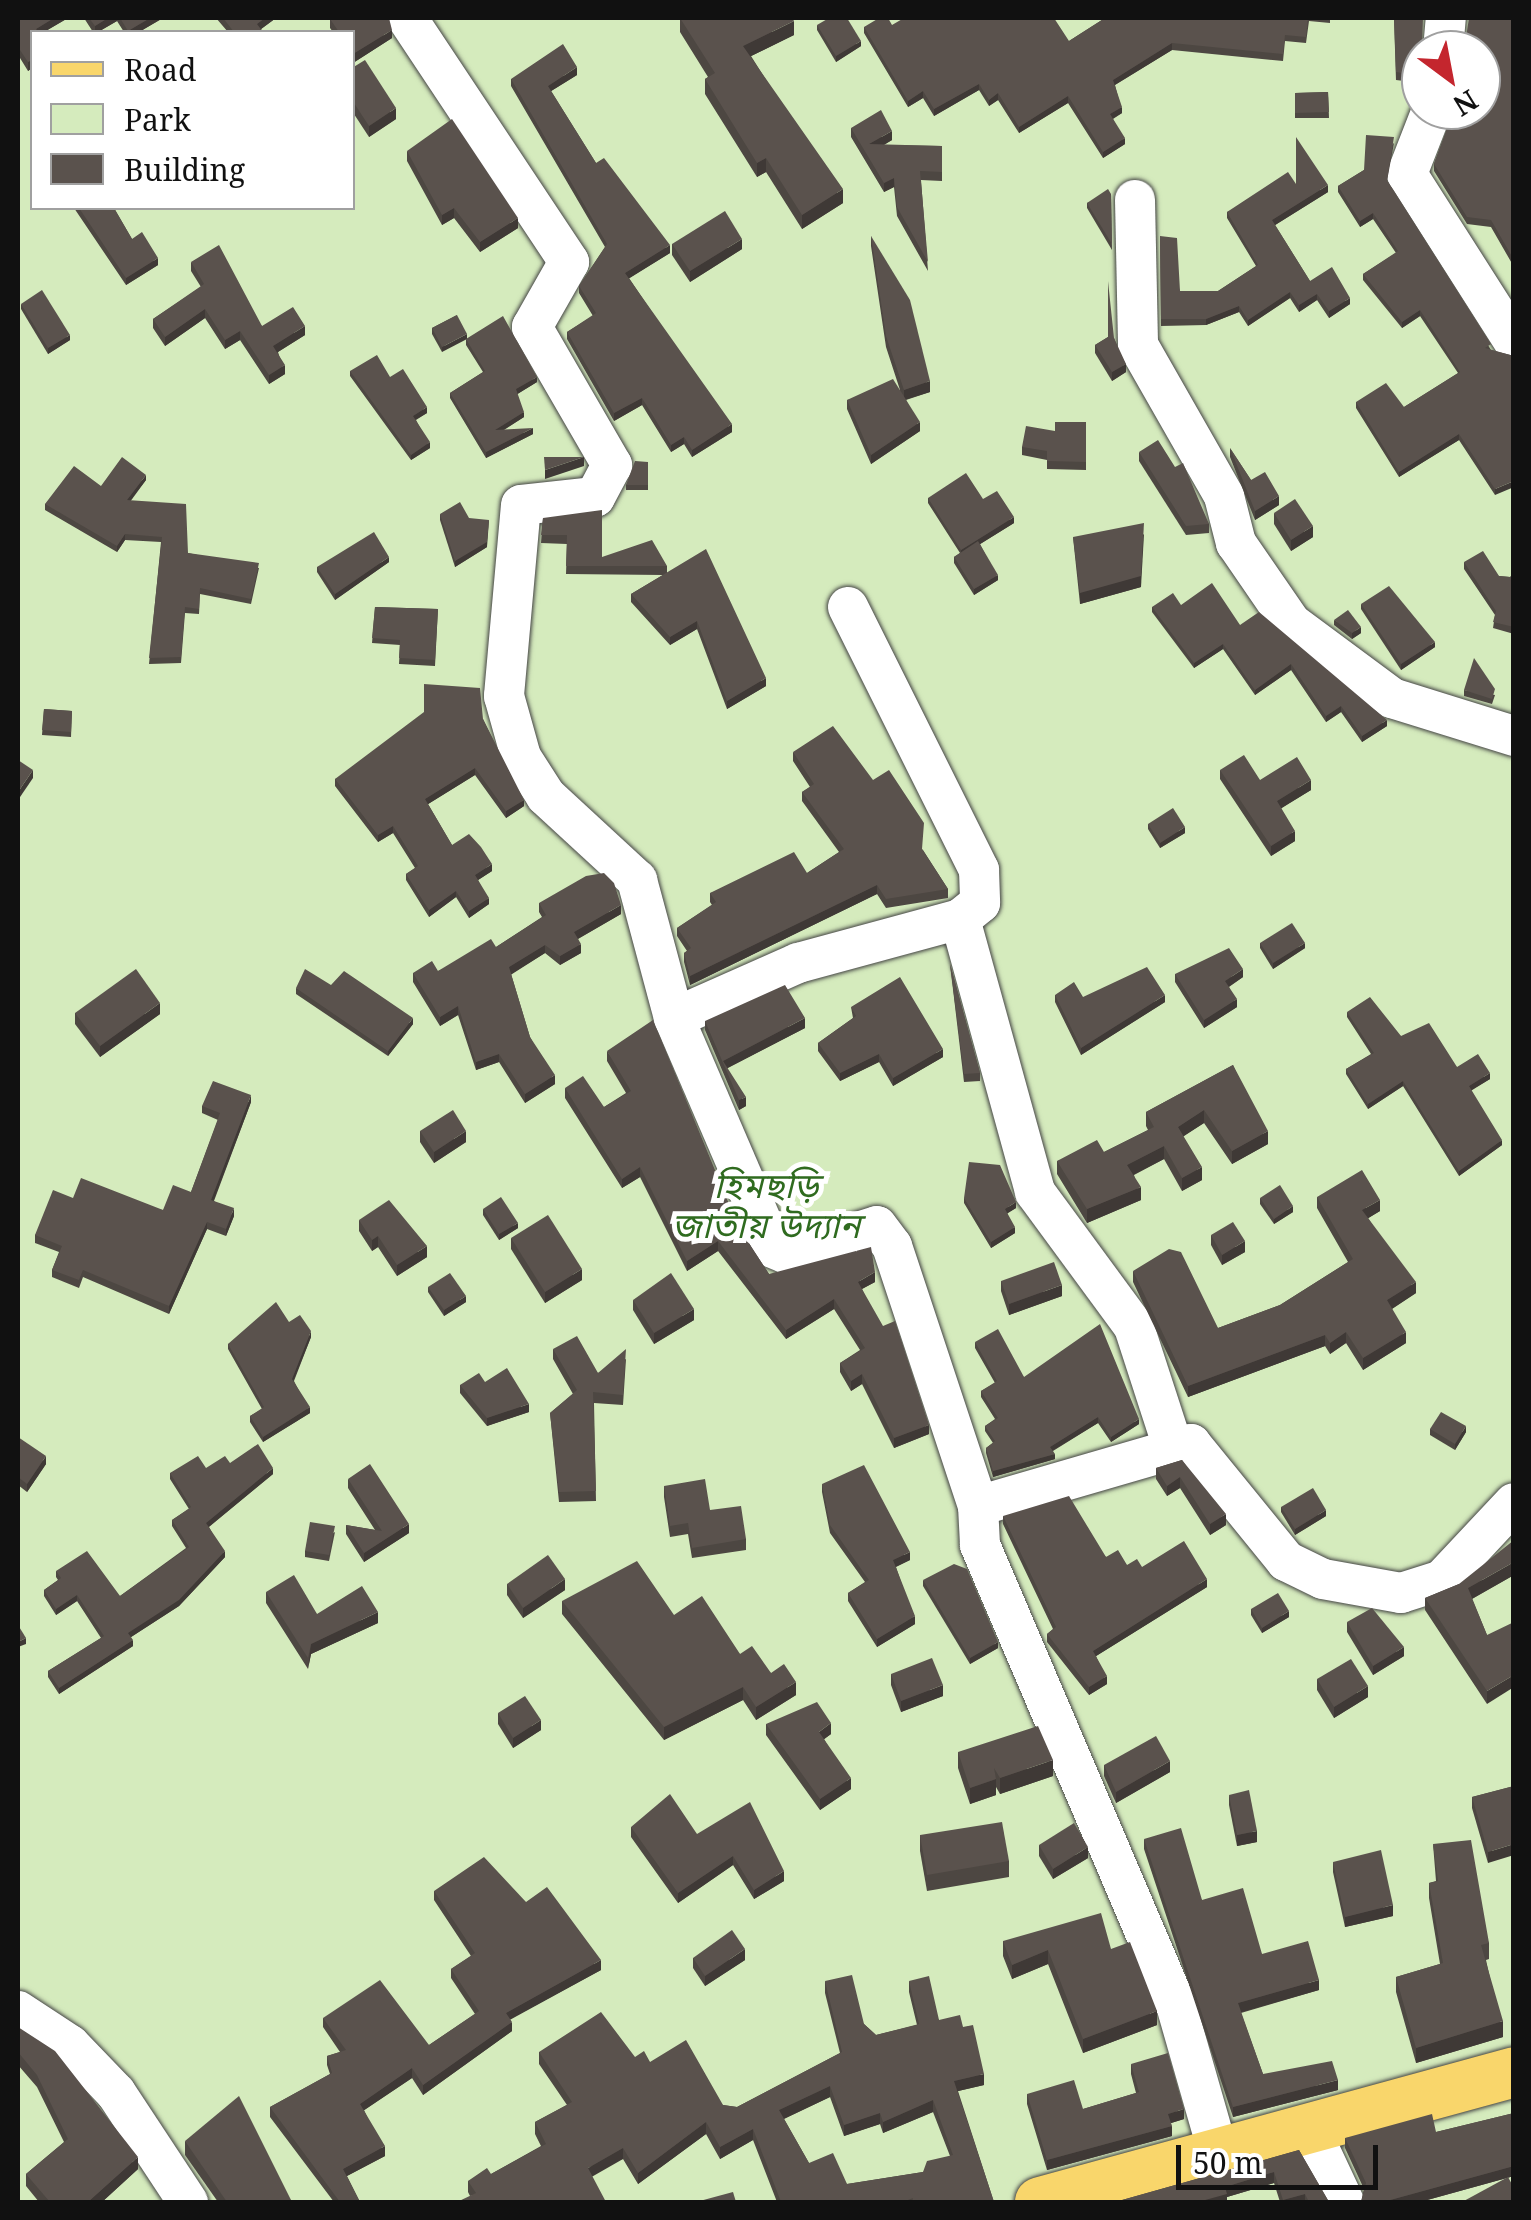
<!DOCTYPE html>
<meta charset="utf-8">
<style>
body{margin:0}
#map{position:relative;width:1531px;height:2220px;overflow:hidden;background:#fffdf5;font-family:"Noto Serif","Noto Sans Bengali",serif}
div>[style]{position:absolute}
.green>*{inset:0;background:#d5ebbd}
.roads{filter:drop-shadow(0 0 2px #444) drop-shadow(0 0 2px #444)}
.minor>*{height:40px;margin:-20px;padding:0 20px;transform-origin:20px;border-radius:20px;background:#fff}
.major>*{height:50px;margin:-25px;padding:0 25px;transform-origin:25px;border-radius:25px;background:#f9d66b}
.wall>*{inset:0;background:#4d4742}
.shaded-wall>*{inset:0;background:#3f3936}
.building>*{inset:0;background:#5a524d}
span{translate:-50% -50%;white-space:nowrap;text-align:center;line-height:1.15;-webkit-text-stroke:10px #fff;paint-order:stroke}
.park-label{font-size:35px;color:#2f6b1f;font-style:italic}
.frame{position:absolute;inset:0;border:20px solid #111;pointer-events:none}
.legend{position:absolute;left:30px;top:30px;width:325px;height:180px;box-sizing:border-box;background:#fff;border:2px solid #a0a0a0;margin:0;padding:12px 18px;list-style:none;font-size:30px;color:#111}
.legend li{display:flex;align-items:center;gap:20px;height:50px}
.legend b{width:50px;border:2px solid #a0a0a0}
.north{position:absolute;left:1401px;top:30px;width:100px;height:100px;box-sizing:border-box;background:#fff;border:2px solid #a0a0a0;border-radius:50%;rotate:148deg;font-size:28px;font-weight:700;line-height:40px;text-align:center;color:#111}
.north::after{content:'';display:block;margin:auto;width:35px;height:45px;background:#c4262e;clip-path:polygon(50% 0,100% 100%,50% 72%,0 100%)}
.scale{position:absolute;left:1176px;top:2145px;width:202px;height:45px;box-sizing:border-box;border:5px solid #111;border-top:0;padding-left:12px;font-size:30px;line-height:35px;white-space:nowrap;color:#111;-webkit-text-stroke:8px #fff;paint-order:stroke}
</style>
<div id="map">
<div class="green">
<div style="clip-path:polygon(evenodd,18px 18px,1513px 18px,1513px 2202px,18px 2202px,18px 18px,32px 32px,352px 32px,352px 208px,32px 208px,32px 32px,18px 18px,1421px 50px,1481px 50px,1481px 110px,1421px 110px,1421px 50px)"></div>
</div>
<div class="roads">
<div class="minor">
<div style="left:407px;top:18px;width:293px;rotate:56.4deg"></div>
<div style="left:569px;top:262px;width:75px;rotate:119.6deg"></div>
<div style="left:532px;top:327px;width:160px;rotate:59.9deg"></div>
<div style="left:612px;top:465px;width:36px;rotate:118deg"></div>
<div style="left:595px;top:497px;width:74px;rotate:173.8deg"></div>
<div style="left:521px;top:505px;width:192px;rotate:95.1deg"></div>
<div style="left:504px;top:696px;width:63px;rotate:74.4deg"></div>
<div style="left:521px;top:757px;width:46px;rotate:57.3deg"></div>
<div style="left:546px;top:796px;width:124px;rotate:42.7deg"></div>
<div style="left:637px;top:880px;width:143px;rotate:75deg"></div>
<div style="left:674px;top:1018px;width:250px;rotate:66.7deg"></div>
<div style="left:773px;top:1248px;width:15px;rotate:23deg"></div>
<div style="left:787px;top:1254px;width:94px;rotate:-17.3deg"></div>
<div style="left:877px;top:1226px;width:25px;rotate:53deg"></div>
<div style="left:892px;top:1246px;width:274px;rotate:71.7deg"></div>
<div style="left:978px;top:1506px;width:39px;rotate:87deg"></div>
<div style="left:980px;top:1545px;width:500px;rotate:66.92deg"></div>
<div style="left:1176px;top:2005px;width:149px;rotate:74deg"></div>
<div style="left:1443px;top:50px;width:32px;rotate:-85deg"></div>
<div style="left:1432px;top:110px;width:69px;rotate:111.3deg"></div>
<div style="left:1407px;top:174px;width:199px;rotate:57.5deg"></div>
<div style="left:1135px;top:200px;width:145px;rotate:88.8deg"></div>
<div style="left:1138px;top:345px;width:174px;rotate:60.3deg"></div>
<div style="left:1224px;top:496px;width:49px;rotate:75.7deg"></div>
<div style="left:1236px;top:543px;width:97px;rotate:55.5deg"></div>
<div style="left:1291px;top:623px;width:126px;rotate:36.6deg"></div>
<div style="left:1392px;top:698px;width:128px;rotate:17.3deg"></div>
<div style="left:848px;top:607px;width:294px;rotate:63.5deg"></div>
<div style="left:979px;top:870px;width:33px;rotate:88deg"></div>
<div style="left:980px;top:903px;width:26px;rotate:141deg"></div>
<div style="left:674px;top:1018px;width:136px;rotate:-23.9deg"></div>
<div style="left:798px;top:963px;width:168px;rotate:-15.2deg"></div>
<div style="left:960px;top:919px;width:283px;rotate:74.6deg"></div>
<div style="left:1035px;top:1192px;width:167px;rotate:53.7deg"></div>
<div style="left:1134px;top:1327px;width:123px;rotate:72deg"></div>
<div style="left:978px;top:1506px;width:222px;rotate:-16.2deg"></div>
<div style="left:1191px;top:1444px;width:151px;rotate:50.9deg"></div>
<div style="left:1286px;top:1561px;width:41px;rotate:25.9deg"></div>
<div style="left:1323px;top:1579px;width:79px;rotate:10.2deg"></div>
<div style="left:1401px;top:1593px;width:43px;rotate:-17.6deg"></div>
<div style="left:1442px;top:1580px;width:105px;rotate:-46.9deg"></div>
<div style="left:18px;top:2011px;width:62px;rotate:33.2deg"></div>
<div style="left:70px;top:2045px;width:66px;rotate:46.2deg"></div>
<div style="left:116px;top:2093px;width:131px;rotate:56.6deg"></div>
<div style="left:1308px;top:2125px;width:85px;rotate:64.9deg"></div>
</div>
<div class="major">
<div style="left:1040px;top:2202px;width:492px;rotate:-15.3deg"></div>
</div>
</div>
<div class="wall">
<div style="clip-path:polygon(18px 18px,68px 18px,44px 32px,32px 32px,32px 68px,28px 71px,20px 58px)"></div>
<div style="clip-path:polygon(84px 18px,163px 18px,139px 32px,124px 32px,117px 21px,98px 32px,93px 32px)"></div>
<div style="clip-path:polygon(216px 18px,276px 18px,261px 29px,263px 32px,228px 32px)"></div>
<div style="clip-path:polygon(680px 18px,794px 35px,751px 56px,843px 203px,802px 229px,766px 172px,757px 177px,705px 94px,705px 79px,708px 77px,680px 32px)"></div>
<div style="clip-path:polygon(1105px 18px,1330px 18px,1330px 23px,1309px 21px,1306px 43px,1285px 41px,1283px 61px,1172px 50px,1115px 85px,1122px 113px,1113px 119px,1125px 144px,1103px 158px,1068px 103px,1019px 133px,998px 100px,989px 106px,979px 90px,934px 116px,923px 98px,908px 107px,864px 33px,864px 27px,892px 25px,1069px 41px)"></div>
<div style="clip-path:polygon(1394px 18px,1421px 50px,1421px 83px,1396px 80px)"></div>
<div style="clip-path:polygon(1514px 18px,1514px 267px,1491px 227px,1467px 224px,1434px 171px,1434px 164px,1453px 113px,1453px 110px,1481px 110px)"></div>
<div style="clip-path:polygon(330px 19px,392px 38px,353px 63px,352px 32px,333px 32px,330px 28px)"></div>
<div style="clip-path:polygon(817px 25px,861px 46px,836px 62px,817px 30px)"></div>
<div style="clip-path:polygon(352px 68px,396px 119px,369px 137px,352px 111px)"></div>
<div style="clip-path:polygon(577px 75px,551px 91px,596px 163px,670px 253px,629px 278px,732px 432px,692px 457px,684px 444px,671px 452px,642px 405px,614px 421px,567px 339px,567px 332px,593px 316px,579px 293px,579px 286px,605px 247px,511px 86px,511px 79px)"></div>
<div style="clip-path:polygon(1328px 92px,1329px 118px,1295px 118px,1295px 93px)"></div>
<div style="clip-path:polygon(851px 128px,892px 140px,884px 145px,942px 146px,942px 181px,921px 180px,928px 271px,897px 216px,894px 187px,884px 192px,851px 137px)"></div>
<div style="clip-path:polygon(1394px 143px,1387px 181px,1491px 350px,1514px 356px,1495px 495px,1459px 440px,1399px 477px,1356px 408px,1356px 402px,1404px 407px,1458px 373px,1420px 316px,1402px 328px,1363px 280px,1363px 274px,1396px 253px,1373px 219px,1360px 227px,1338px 192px,1338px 186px,1364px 170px)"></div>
<div style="clip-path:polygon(407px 151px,518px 228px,480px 252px,454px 218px,442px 225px,407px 161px)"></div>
<div style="clip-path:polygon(1296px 184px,1328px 192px,1275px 225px,1310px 281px,1350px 304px,1329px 318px,1317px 300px,1299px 312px,1290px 298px,1248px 326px,1239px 312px,1206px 325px,1161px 326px,1160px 236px,1180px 291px,1218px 291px,1256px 266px,1227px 218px,1227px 212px)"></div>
<div style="clip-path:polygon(1111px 194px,1112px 250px,1087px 208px,1087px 203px)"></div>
<div style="clip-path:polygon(74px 208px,114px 208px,132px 239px,158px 265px,126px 285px)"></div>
<div style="clip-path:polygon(871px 236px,930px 392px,906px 400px,920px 431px,871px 464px,847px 409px,847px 400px,900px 390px,886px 347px,871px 246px)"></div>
<div style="clip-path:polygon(672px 244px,742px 249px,690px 282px,672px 255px)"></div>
<div style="clip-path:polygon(191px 262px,262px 326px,305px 335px,278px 352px,285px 374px,269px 384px,240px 340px,225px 349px,205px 318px,165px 346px,153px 328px,153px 319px,201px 287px,191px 271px)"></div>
<div style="clip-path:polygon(21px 304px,70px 340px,48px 354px,21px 309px)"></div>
<div style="clip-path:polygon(457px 315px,442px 352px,432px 334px,432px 328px)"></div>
<div style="clip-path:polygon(1108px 337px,1114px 338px,1126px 372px,1112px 381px,1095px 353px,1095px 345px)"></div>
<div style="clip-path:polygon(466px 339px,537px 382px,517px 394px,524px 417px,504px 430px,533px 434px,486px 458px,450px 398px,450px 393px,483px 372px,466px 345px)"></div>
<div style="clip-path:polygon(350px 371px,390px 377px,427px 413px,416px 420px,430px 448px,411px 460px,350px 376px)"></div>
<div style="clip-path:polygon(1086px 422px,1086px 470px,1047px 469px,1047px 460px,1022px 455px,1022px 447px,1055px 431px)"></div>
<div style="clip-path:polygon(1230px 448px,1251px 480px,1279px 505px,1255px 520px,1230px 457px)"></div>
<div style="clip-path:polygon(1139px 452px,1209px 524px,1209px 533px,1186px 535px,1139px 461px)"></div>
<div style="clip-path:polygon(648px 462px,648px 490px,626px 490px,626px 485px)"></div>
<div style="clip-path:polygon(146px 480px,130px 500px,188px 553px,259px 568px,251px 604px,200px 594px,199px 614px,185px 613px,181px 663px,149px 664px,161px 542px,125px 540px,117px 552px,45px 510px,45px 504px,101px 486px)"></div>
<div style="clip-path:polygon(928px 498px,983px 499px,1014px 523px,980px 544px,998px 580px,974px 595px,954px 563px,954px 557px,960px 553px,928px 503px)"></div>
<div style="clip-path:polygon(1274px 513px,1313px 537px,1291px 551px,1274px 524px)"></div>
<div style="clip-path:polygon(440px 514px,487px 547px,455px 567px,440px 520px)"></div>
<div style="clip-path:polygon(543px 518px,602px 557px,667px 566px,667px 573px,766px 686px,727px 709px,697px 629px,670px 645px,631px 602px,631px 594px,663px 575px,566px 574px,567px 544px,541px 543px)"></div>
<div style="clip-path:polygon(1073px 537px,1141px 587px,1080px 604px)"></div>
<div style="clip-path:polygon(389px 562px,335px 600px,317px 572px,317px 567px)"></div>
<div style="clip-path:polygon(1464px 562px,1499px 576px,1510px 577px,1514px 574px,1514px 634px,1493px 628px,1495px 615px,1464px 569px)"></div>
<div style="clip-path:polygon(1361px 604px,1435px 647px,1401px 670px,1361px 609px)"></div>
<div style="clip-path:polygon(1181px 605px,1240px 625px,1387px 726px,1362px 742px,1341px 712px,1326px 722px,1291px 670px,1255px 695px,1223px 649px,1194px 668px,1152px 612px,1152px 607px)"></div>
<div style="clip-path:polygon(375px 607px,438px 609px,435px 666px,399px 664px,400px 645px,372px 643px)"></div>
<div style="clip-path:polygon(1334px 620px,1361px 633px,1352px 639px,1334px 625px)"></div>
<div style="clip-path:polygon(1464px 690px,1495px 695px,1492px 704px,1464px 696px)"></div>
<div style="clip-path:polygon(44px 709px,72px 711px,71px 737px,42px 735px)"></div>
<div style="clip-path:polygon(483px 719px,524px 806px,506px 818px,475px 775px,428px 804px,452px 845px,492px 871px,478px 880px,489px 904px,469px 918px,456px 897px,429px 917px,406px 880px,406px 874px,415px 868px,393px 833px,378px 842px,335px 786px,335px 779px)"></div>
<div style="clip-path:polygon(793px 752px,923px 850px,948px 889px,948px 898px,886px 908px,877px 894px,690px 985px,684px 962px,684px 953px,687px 951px,677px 936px,677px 928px,712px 905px,710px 902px,710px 893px,807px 873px,839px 852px,802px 801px,802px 792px,810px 787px,793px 761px)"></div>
<div style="clip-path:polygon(1220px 770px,1260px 780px,1311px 790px,1281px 808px,1295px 841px,1271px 856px,1220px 779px)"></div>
<div style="clip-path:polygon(1148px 824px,1185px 833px,1160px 848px,1148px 829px)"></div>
<div style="clip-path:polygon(539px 903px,621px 914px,578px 939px,581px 953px,560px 965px,545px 953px,511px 974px,530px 1037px,555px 1084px,525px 1103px,499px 1062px,476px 1070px,458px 1015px,440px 1026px,413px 982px,413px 973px,438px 971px,496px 947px,542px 917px,539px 912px)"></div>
<div style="clip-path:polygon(1260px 943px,1305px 948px,1273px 969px,1260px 948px)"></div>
<div style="clip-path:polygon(950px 964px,980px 1073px,980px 1081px,964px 1082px)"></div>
<div style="clip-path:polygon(1175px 974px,1243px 977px,1229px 987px,1237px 1007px,1204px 1028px,1175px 982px)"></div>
<div style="clip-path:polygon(296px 988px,413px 1024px,388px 1056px,296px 994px)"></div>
<div style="clip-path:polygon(1055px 995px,1083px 997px,1165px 1002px,1081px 1055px,1055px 1002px)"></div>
<div style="clip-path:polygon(851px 1007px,943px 1057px,893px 1086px,879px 1062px,840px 1081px,818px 1051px,818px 1043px,853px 1018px)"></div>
<div style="clip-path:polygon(1347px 1012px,1401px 1036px,1457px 1067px,1490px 1079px,1471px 1090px,1502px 1145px,1459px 1176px,1403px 1086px,1368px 1109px,1346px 1074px,1346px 1069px,1371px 1054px,1347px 1017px)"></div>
<div style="clip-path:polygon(75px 1013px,160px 1014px,100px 1057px,75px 1024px)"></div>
<div style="clip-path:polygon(705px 1021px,805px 1028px,727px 1068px,746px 1106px,739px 1110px,705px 1030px)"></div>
<div style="clip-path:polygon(607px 1051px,739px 1228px,769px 1274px,875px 1282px,862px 1289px,929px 1434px,894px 1448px,862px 1384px,851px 1391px,840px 1372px,840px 1363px,860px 1350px,834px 1309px,786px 1339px,718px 1251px,687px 1271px,640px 1177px,622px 1188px,565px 1098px,565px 1088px,604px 1107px,626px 1093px,607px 1061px)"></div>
<div style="clip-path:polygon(1233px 1065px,1268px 1144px,1232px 1164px,1204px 1123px,1183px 1136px,1202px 1180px,1182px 1191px,1164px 1159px,1134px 1175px,1141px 1200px,1087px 1223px,1057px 1174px,1057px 1161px,1104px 1152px,1148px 1130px,1146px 1126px,1146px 1112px)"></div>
<div style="clip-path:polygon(251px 1102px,214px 1201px,234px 1216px,226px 1236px,207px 1229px,169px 1314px,83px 1277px,79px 1288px,52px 1277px,52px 1270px,59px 1252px,35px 1243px,35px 1235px,73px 1198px,163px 1210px,191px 1192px,218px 1120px,202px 1113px,202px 1106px)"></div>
<div style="clip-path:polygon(420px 1131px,466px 1142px,434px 1163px,420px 1142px)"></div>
<div style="clip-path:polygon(1317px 1197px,1380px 1211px,1368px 1218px,1416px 1293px,1392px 1309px,1406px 1343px,1363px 1370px,1346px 1343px,1330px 1354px,1325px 1346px,1188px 1397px,1133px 1282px,1133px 1271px,1218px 1328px,1280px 1305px,1348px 1262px,1317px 1208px)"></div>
<div style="clip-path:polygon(964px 1198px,1016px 1208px,1007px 1213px,1015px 1233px,991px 1248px,964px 1203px)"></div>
<div style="clip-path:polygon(1260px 1198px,1293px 1212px,1274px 1224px,1260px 1204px)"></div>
<div style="clip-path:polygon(483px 1209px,518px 1228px,499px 1240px,483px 1215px)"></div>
<div style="clip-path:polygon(359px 1220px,427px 1257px,397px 1276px,378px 1247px,372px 1251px,359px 1231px)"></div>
<div style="clip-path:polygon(1211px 1235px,1245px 1252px,1222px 1265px,1211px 1245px)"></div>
<div style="clip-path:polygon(511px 1238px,582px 1280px,545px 1303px,511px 1249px)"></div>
<div style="clip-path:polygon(1001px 1281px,1062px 1296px,1009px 1315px,1001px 1291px)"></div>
<div style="clip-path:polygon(428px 1287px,466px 1302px,444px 1316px,428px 1292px)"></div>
<div style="clip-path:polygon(633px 1300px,694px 1320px,654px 1344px,633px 1310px)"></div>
<div style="clip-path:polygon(289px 1322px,311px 1337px,294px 1381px,310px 1413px,263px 1442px,250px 1422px,250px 1416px,262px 1409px,228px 1349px,228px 1344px)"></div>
<div style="clip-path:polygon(975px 1342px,1024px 1377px,1139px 1424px,1111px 1442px,1098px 1423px,1053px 1451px,1055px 1459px,993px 1477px,986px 1453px,986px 1448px,993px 1443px,985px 1431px,985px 1426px,995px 1419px,981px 1397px,981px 1391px,995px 1383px,975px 1348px)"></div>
<div style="clip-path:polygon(553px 1349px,598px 1373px,626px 1359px,623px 1405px,594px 1403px,596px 1501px,559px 1502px,550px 1413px,573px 1394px,553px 1359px)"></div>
<div style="clip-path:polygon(485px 1382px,529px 1412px,487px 1426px,460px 1393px,460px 1385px)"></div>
<div style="clip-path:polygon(1430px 1429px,1466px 1432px,1455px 1450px,1430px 1435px)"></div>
<div style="clip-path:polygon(18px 1437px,46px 1464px,27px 1492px,18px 1485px)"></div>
<div style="clip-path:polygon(1182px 1460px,1226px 1525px,1210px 1535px,1180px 1488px,1167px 1496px,1156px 1479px,1156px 1468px)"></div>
<div style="clip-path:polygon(206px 1468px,273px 1474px,209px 1527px,225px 1557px,179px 1606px,131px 1637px,133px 1646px,59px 1694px,48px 1677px,48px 1671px,101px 1638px,77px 1601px,56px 1615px,44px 1596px,44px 1590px,58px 1580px,56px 1577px,56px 1571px,120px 1596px,186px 1548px,172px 1526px,172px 1520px,189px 1509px,170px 1479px,170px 1473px)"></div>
<div style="clip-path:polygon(348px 1479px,409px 1533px,364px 1562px,346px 1534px,346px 1525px,375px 1530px,348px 1488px)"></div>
<div style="clip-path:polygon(822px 1484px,910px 1560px,896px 1567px,915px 1624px,877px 1647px,848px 1601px,848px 1593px,865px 1582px,830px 1533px,822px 1492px)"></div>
<div style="clip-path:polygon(664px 1486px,710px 1510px,746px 1539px,746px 1550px,692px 1558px,688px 1534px,670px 1537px,664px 1497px)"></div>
<div style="clip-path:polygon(1281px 1507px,1326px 1516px,1295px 1535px,1281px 1512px)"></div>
<div style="clip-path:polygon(1003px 1516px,1127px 1565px,1142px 1567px,1207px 1587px,1096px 1656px,1107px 1684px,1089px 1695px,1047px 1642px,1047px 1634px,1053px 1629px,1003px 1524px)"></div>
<div style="clip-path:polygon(335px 1532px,329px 1561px,305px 1557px,305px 1551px)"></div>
<div style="clip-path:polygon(1514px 1575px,1472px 1599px,1487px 1635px,1487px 1704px,1425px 1610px,1425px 1598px,1459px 1584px)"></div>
<div style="clip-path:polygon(923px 1580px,998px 1648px,970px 1664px,923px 1586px)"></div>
<div style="clip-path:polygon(507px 1584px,565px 1590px,523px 1618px,507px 1595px)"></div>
<div style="clip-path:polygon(266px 1592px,317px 1614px,378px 1623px,311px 1654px,308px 1669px,266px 1603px)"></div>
<div style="clip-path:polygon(562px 1601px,674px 1615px,740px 1654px,771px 1673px,796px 1695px,756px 1720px,743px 1700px,664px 1740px,562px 1614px)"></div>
<div style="clip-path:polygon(1251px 1609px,1289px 1617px,1262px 1633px,1251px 1615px)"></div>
<div style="clip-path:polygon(1347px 1622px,1404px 1656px,1373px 1675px,1347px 1632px)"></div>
<div style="clip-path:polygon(891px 1674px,943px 1696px,901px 1712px,891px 1685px)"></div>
<div style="clip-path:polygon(1317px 1679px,1368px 1697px,1334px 1718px,1317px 1690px)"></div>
<div style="clip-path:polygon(498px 1713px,541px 1730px,513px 1748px,498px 1724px)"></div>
<div style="clip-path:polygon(766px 1724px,831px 1734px,824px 1739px,851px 1789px,820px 1810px,766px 1735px)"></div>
<div style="clip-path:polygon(958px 1752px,1053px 1776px,1000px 1794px,996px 1787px,996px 1795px,970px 1804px,958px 1768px)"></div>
<div style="clip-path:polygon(1104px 1765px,1170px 1772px,1116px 1803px,1104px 1776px)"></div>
<div style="clip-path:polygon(1514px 1786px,1488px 1863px,1472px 1808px,1472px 1797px)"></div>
<div style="clip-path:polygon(1229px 1795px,1257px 1842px,1237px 1846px,1229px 1805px)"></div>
<div style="clip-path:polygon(631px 1827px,697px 1834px,784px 1881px,754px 1899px,733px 1865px,678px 1903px,631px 1837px)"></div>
<div style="clip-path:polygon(920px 1835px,1009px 1861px,1009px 1877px,927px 1891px,920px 1851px)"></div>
<div style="clip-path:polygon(1144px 1839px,1202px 1900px,1262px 1954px,1319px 1990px,1241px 2013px,1263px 2074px,1338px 2090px,1233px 2117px,1144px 1849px)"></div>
<div style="clip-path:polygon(1433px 1844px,1489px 1943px,1489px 1959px,1486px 1960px,1503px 2037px,1416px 2063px,1396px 1992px,1396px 1977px,1440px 1964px,1429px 1898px,1429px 1883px,1436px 1881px)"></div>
<div style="clip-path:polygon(1039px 1845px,1088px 1858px,1053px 1879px,1039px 1856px)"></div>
<div style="clip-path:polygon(1333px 1862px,1393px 1916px,1345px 1927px,1333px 1872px)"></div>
<div style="clip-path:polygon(434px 1891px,526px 1902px,601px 1970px,510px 2019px,512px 2031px,423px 2095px,412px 2078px,364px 2110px,385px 2156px,347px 2176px,360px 2202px,334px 2202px,270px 2117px,270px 2107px,330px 2074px,327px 2065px,327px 2056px,340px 2052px,323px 2027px,323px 2018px,429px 2045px,475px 2014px,451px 1978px,451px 1969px,471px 1956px,434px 1900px)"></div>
<div style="clip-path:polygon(1003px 1941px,1111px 1949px,1157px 2025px,1083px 2053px,1048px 1964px,1012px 1979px,1003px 1956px)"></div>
<div style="clip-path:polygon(693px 1958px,745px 1960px,705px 1986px,693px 1968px)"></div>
<div style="clip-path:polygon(evenodd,825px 1981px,864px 2024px,876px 2035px,917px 2025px,909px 1992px,909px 1981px,939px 2020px,963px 2027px,984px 2085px,958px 2091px,994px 2202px,777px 2202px,753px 2140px,720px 2159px,706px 2134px,638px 2184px,623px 2159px,470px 2196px,468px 2192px,468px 2181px,491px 2174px,541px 2146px,535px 2134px,535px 2122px,567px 2105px,539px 2064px,539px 2052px,635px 2057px,650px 2062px,723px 2105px,737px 2107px,840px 2053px,825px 1993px,825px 1981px,830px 2097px,844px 2136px,880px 2124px,883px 2133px,933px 2112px,950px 2156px,923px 2172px,847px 2184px,809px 2163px,784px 2119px,830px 2097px)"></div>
<div style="clip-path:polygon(18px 2027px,138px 2169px,102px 2202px,39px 2202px,26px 2186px,26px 2174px,64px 2142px,37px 2087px,18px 2065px)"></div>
<div style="clip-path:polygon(1131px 2064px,1184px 2119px,1171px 2123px,1172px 2136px,1047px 2170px,1027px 2104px,1027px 2094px,1083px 2109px,1136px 2093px,1131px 2074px)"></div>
<div style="clip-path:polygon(1514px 2113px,1514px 2176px,1420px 2202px,1361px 2202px,1364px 2189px,1345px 2148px,1345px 2138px,1436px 2132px)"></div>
<div style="clip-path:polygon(185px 2141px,292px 2202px,218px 2202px,185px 2155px)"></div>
<div style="clip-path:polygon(1299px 2150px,1329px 2202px,1280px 2202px,1274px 2183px,1227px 2197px,1227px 2202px,1115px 2202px)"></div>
</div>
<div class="shaded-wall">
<div style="clip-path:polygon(54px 18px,68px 18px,44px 32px,36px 32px,36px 29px)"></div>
<div style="clip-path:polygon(108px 18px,117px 18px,117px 21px,98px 32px,95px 32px,95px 26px)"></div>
<div style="clip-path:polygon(150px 18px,163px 18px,139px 32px,128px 32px,128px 31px)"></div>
<div style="clip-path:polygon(265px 18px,276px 18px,257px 32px,257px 24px)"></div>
<div style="clip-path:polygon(794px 21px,794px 35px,743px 60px,743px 46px)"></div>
<div style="clip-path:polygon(392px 30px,392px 38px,353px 63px,353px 54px)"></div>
<div style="clip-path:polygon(861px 41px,861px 46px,836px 62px,836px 56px)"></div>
<div style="clip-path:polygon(1172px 43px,1172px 50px,1113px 86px,1113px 80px)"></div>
<div style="clip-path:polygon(32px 60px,32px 68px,28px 71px,28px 62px)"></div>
<div style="clip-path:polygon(577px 67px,577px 75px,548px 93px,548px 86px)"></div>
<div style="clip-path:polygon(979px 84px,979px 90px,934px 116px,934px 109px)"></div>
<div style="clip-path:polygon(923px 91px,923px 98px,908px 107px,908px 101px)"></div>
<div style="clip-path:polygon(998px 93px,998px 100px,989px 106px,989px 100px)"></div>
<div style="clip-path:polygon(1068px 96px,1068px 103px,1019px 133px,1019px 127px)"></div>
<div style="clip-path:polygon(1122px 107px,1122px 113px,1110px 120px,1110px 114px)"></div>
<div style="clip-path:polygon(396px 108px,396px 119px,369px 137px,369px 126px)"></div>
<div style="clip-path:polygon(892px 131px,892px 140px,869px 153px,869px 144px)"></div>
<div style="clip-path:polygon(1125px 138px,1125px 144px,1103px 158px,1103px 152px)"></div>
<div style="clip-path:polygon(766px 158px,766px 172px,757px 177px,757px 163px)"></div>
<div style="clip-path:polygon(894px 178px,894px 187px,884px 192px,884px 183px)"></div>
<div style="clip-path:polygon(1328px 185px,1328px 192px,1272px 227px,1272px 220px)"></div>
<div style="clip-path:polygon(843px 189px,843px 203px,802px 229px,802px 215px)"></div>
<div style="clip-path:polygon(454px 208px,454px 218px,442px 225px,442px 215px)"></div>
<div style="clip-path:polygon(1373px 213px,1373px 219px,1360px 227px,1360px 221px)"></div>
<div style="clip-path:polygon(518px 218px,518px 228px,480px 252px,480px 242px)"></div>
<div style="clip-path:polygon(742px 239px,742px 249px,690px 282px,690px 271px)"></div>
<div style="clip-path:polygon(670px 245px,670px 253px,625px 281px,625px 273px)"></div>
<div style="clip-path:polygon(158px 258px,158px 265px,126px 285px,126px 278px)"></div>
<div style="clip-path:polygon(1290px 292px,1290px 298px,1248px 326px,1248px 320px)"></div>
<div style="clip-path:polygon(1317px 294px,1317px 300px,1299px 312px,1299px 305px)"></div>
<div style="clip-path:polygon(1350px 298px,1350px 304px,1329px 318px,1329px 311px)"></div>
<div style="clip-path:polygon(1239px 306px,1239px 312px,1206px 325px,1206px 319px)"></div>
<div style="clip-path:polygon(205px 309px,205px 318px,165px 346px,165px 337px)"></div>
<div style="clip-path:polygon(1420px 310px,1420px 316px,1402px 328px,1402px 322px)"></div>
<div style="clip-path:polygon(305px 326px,305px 335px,273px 355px,273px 346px)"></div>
<div style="clip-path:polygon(240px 331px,240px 340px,225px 349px,225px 340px)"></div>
<div style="clip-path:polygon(467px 334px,467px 339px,442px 352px,442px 347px)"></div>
<div style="clip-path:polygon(70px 335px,70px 340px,48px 354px,48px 348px)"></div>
<div style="clip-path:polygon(1126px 364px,1126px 372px,1112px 381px,1112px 372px)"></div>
<div style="clip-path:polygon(285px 365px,285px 374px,269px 384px,269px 375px)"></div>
<div style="clip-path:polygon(537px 377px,537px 382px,516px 395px,516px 389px)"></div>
<div style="clip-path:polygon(930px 381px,930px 392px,904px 400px,904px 390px)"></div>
<div style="clip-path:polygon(642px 398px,642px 405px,614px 421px,614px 413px)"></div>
<div style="clip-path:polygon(427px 407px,427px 413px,413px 421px,413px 416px)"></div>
<div style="clip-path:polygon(524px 412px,524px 417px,495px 435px,495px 430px)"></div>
<div style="clip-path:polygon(920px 422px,920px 431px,871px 464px,871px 455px)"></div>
<div style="clip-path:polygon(732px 424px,732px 432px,692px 457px,692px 450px)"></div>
<div style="clip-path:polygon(533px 428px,533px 434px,486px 458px,486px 452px)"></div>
<div style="clip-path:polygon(1459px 434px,1459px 440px,1399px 477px,1399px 472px)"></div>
<div style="clip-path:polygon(684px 437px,684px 444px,671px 452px,671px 445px)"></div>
<div style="clip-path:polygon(430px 442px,430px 448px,411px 460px,411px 455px)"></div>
<div style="clip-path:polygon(584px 457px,584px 466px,545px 479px,545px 470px)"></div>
<div style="clip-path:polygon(146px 475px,146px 480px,127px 506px,127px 500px)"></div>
<div style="clip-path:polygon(1514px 481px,1514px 487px,1495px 495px,1495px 489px)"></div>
<div style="clip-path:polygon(1279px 496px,1279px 505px,1255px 520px,1255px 511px)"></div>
<div style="clip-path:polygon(1014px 517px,1014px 523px,961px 556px,961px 550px)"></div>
<div style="clip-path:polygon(489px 520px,487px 547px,455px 567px,455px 561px)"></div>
<div style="clip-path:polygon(1313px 526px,1313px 537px,1291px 551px,1291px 540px)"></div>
<div style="clip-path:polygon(125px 534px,125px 540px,117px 552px,117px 546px)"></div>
<div style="clip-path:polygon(1144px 534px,1141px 587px,1080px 604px,1080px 593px)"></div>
<div style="clip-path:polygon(389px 557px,389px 562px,335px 600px,335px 594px)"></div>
<div style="clip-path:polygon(998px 575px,998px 580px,974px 595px,974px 589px)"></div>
<div style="clip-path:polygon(697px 621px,697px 629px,670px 645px,670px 637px)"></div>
<div style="clip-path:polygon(1361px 627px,1361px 633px,1352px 639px,1352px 633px)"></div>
<div style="clip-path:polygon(1435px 642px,1435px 647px,1401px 670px,1401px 664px)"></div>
<div style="clip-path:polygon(1223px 644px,1223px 649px,1194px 668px,1194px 663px)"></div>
<div style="clip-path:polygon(1291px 664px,1291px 670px,1255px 695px,1255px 690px)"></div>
<div style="clip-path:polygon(766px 678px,766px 686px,727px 709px,727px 701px)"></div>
<div style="clip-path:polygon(1341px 706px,1341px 712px,1326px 722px,1326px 716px)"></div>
<div style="clip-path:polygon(1387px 720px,1387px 726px,1362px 742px,1362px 736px)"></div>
<div style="clip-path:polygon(475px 768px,475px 775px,425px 806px,425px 799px)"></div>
<div style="clip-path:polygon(33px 770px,33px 778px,18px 800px,18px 792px)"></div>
<div style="clip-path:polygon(1311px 780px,1311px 790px,1277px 811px,1277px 801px)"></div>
<div style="clip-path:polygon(524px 800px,524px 806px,506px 818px,506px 811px)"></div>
<div style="clip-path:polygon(393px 826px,393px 833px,378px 842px,378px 835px)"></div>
<div style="clip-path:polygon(1185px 827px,1185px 833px,1160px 848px,1160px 843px)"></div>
<div style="clip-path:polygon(1295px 831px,1295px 841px,1271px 856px,1271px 846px)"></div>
<div style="clip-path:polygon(492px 864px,492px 871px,475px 882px,475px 875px)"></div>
<div style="clip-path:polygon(877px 885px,877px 894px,690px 985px,690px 976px)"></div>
<div style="clip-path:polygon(456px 891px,456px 897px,429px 917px,429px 910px)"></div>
<div style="clip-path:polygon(489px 898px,489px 904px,469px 918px,469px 911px)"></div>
<div style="clip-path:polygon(621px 905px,621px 914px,574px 941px,574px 932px)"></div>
<div style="clip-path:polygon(1305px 943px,1305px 948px,1273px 969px,1273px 963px)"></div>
<div style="clip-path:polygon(581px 944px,581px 953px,560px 965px,560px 956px)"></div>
<div style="clip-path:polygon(545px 945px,545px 953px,509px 976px,509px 967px)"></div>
<div style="clip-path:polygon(1243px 969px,1243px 977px,1225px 989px,1225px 981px)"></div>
<div style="clip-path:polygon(1165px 995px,1165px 1002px,1081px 1055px,1081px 1048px)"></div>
<div style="clip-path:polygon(1237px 999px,1237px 1007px,1204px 1028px,1204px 1020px)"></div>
<div style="clip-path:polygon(160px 1003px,160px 1014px,100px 1057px,100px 1046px)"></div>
<div style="clip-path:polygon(458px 1006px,458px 1015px,440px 1026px,440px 1017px)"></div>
<div style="clip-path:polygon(413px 1018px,413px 1024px,388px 1056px,388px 1051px)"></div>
<div style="clip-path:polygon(805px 1018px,805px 1028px,726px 1069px,723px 1061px)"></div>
<div style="clip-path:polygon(943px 1049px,943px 1057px,893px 1086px,893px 1078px)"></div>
<div style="clip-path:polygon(499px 1054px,499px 1062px,476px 1070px,476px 1062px)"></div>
<div style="clip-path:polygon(879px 1054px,879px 1062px,840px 1081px,840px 1073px)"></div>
<div style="clip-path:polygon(1490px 1073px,1490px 1079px,1469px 1092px,1469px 1086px)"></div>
<div style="clip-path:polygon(555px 1075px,555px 1084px,525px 1103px,525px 1094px)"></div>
<div style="clip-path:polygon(1403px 1081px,1403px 1086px,1368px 1109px,1368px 1104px)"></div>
<div style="clip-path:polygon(251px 1095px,251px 1102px,211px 1207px,211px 1200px)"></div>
<div style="clip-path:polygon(746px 1097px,746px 1106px,739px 1110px,739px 1100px)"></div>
<div style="clip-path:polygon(1204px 1110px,1204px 1123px,1178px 1140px,1178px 1127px)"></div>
<div style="clip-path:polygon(466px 1131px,466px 1142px,434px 1163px,434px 1152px)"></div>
<div style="clip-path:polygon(1268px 1131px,1268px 1144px,1232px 1164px,1232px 1151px)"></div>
<div style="clip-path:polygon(1502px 1140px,1502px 1145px,1459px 1176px,1459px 1171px)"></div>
<div style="clip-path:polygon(1164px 1146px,1164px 1159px,1127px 1178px,1127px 1165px)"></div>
<div style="clip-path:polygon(640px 1167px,640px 1177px,622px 1188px,622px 1179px)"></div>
<div style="clip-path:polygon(1202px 1167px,1202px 1180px,1182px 1191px,1182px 1178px)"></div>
<div style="clip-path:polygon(1141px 1187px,1141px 1200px,1087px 1223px,1087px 1209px)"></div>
<div style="clip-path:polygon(1380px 1200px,1380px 1211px,1362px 1222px,1362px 1210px)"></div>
<div style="clip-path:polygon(1016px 1202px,1016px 1208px,1005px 1215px,1005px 1209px)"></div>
<div style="clip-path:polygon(1293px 1206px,1293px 1212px,1274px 1224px,1274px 1219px)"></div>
<div style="clip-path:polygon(234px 1208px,234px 1216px,226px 1236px,226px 1229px)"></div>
<div style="clip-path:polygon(207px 1222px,207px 1229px,169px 1314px,169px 1306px)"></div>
<div style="clip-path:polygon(518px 1223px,518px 1228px,499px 1240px,499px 1234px)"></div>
<div style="clip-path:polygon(1015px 1227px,1015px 1233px,991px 1248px,991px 1242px)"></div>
<div style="clip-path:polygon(378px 1236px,378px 1247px,372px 1251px,372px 1240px)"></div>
<div style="clip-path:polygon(718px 1241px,718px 1251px,687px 1271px,687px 1261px)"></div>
<div style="clip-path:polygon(1245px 1241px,1245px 1252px,1222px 1265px,1222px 1255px)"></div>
<div style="clip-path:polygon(427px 1246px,427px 1257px,397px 1276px,397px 1265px)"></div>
<div style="clip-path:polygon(582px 1269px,582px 1280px,545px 1303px,545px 1292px)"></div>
<div style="clip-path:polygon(875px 1272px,875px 1282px,858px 1291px,858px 1282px)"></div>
<div style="clip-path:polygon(1416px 1282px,1416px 1293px,1387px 1312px,1387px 1300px)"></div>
<div style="clip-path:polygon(1062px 1285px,1062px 1296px,1009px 1315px,1009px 1304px)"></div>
<div style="clip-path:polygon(466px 1296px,466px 1302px,444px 1316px,444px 1310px)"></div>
<div style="clip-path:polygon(834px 1299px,834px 1309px,786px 1339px,786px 1330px)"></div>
<div style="clip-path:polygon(694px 1309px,694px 1320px,654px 1344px,654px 1333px)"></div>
<div style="clip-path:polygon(311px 1331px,311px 1337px,292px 1384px,292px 1379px)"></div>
<div style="clip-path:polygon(1346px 1332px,1346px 1343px,1330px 1354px,1330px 1343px)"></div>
<div style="clip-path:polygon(1406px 1332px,1406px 1343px,1363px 1370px,1363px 1358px)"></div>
<div style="clip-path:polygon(1325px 1335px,1325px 1346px,1188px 1397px,1188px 1386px)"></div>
<div style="clip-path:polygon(862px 1374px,862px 1384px,851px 1391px,851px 1381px)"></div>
<div style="clip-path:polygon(529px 1404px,529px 1412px,487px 1426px,487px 1418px)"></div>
<div style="clip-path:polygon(310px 1407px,310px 1413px,263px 1442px,263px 1437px)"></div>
<div style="clip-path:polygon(1098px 1417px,1098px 1423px,1050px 1452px,1050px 1447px)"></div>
<div style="clip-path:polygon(1139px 1419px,1139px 1424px,1111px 1442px,1111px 1437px)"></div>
<div style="clip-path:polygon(929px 1425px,929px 1434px,894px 1448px,894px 1438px)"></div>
<div style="clip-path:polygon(1466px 1426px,1466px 1432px,1455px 1450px,1455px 1444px)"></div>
<div style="clip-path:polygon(1055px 1454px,1055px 1459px,993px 1477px,993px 1471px)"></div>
<div style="clip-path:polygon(46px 1456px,46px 1464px,27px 1492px,27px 1484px)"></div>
<div style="clip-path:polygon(273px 1468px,273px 1474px,206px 1529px,206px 1523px)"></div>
<div style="clip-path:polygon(1180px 1477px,1180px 1488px,1167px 1496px,1167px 1486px)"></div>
<div style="clip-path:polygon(1326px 1510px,1326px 1516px,1295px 1535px,1295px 1529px)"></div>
<div style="clip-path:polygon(1226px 1514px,1226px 1525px,1210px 1535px,1210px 1524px)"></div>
<div style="clip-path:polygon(409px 1524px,409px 1533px,364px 1562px,364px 1553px)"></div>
<div style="clip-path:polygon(225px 1551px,225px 1557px,179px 1606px,128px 1639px,128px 1633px)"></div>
<div style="clip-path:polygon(910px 1552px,910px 1560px,893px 1568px,893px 1560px)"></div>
<div style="clip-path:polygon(1514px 1562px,1514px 1575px,1468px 1601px,1468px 1588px)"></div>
<div style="clip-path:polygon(565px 1579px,565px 1590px,523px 1618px,523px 1608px)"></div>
<div style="clip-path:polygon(1207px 1579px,1207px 1587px,1093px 1658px,1093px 1651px)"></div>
<div style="clip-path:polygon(77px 1595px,77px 1601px,56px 1615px,56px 1609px)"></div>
<div style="clip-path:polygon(1289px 1611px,1289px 1617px,1262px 1633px,1262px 1628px)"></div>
<div style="clip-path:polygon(378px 1612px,378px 1623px,311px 1654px,308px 1669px,311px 1644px)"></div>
<div style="clip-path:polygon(915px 1616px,915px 1624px,877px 1647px,877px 1639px)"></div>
<div style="clip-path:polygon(26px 1638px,26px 1644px,18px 1647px,18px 1642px)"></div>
<div style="clip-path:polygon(133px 1640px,133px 1646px,59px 1694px,59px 1688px)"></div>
<div style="clip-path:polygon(998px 1642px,998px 1648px,970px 1664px,970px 1658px)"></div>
<div style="clip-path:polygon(1404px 1647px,1404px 1656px,1373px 1675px,1373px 1666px)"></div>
<div style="clip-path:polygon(1514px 1675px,1514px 1687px,1487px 1704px,1487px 1691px)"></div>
<div style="clip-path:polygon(1107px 1676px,1107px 1684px,1089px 1695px,1089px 1687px)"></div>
<div style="clip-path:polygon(796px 1682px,796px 1695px,756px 1720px,756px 1707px)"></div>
<div style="clip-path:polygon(943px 1685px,943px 1696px,901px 1712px,901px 1701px)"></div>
<div style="clip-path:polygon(1368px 1686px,1368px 1697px,1334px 1718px,1334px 1707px)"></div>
<div style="clip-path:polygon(743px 1687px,743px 1700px,664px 1740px,664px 1727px)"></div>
<div style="clip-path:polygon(541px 1720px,541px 1730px,513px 1748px,513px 1738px)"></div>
<div style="clip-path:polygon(831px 1723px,831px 1734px,819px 1743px,819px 1732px)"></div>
<div style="clip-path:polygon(1053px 1760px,1053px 1776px,1000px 1794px,1000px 1778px)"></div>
<div style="clip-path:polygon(1170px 1761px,1170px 1772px,1116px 1803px,1116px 1792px)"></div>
<div style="clip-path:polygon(851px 1778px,851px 1789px,820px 1810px,820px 1799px)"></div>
<div style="clip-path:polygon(996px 1779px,996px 1795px,970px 1804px,970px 1788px)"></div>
<div style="clip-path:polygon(1257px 1831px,1257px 1842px,1237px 1846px,1237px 1835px)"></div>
<div style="clip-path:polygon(1514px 1844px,1514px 1855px,1488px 1863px,1488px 1852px)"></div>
<div style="clip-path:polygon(1088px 1847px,1088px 1858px,1053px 1879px,1053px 1869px)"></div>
<div style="clip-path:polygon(733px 1856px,733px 1865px,678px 1903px,678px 1893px)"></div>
<div style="clip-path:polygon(784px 1871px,784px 1881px,754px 1899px,754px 1890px)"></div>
<div style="clip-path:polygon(1393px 1905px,1393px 1916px,1345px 1927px,1345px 1917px)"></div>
<div style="clip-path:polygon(745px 1949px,745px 1960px,705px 1986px,705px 1976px)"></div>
<div style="clip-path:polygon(1048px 1950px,1048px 1964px,1012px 1979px,1012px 1965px)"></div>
<div style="clip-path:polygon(601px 1960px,601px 1970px,506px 2022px,506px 2013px)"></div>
<div style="clip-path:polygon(1319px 1980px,1319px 1990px,1238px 2013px,1238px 2003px)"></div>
<div style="clip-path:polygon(1157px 2011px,1157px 2025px,1083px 2053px,1083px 2039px)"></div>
<div style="clip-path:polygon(1503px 2021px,1503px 2037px,1416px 2063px,1416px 2048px)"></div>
<div style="clip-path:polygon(512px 2022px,512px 2031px,423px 2095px,423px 2085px)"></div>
<div style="clip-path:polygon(412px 2068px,412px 2078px,360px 2113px,360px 2104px)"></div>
<div style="clip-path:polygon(984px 2074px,984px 2085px,954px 2092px,954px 2081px)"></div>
<div style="clip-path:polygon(1338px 2080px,1338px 2090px,1233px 2117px,1233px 2107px)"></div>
<div style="clip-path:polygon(830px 2086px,830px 2097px,779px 2121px,779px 2110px)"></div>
<div style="clip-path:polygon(933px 2100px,933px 2112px,883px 2133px,883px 2122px)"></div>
<div style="clip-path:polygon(1184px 2109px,1184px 2119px,1168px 2124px,1168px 2114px)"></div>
<div style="clip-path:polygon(880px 2113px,880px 2124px,844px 2136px,844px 2125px)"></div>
<div style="clip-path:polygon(706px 2122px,706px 2134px,638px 2184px,638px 2173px)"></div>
<div style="clip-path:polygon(1172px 2126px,1172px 2136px,1047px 2170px,1047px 2160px)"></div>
<div style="clip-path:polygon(753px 2129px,753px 2140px,720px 2159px,720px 2147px)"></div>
<div style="clip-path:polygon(385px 2146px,385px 2156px,343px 2178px,343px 2169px)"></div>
<div style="clip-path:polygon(623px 2148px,623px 2159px,588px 2179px,588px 2168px)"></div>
<div style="clip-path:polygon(138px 2157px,138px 2169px,102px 2202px,88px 2202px)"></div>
<div style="clip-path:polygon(1514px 2166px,1514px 2176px,1420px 2202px,1383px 2202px)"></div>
<div style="clip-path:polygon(1274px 2172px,1274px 2183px,1227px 2197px,1227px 2202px,1198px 2202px,1225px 2187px)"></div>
<div style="clip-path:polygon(1305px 2194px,1305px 2202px,1283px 2202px,1283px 2200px)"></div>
</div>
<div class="building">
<div style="clip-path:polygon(18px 18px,54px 18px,36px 29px,39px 32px,32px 32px,32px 60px,28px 62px,20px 50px,18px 52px)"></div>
<div style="clip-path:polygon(89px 18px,108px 18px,95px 26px)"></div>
<div style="clip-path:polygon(120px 18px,150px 18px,128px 31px)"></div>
<div style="clip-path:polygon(223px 18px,265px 18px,257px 24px,263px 32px,234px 32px)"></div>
<div style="clip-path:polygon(333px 18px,389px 18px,392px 30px,353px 54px,352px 32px,339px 32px,330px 19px)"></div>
<div style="clip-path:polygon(680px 18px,792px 18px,794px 21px,743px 46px,843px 189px,802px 215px,766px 158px,757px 163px,705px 79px,715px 73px)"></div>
<div style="clip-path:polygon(829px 18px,847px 18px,861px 41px,836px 56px,817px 25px)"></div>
<div style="clip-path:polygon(879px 18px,888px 18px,892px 25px,904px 18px,1054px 18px,1069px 41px,1105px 18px,1308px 18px,1306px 37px,1285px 35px,1283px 54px,1172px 43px,1113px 80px,1122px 107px,1110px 114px,1125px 138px,1103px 152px,1068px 96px,1019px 127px,998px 93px,989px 100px,979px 84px,934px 109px,923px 91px,908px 101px,864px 27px)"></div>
<div style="clip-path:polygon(1394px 18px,1423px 18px,1421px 76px,1396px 72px)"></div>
<div style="clip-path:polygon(1469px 18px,1514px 18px,1514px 260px,1491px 220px,1467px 217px,1434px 164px,1454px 110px,1481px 110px,1481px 50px,1464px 50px)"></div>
<div style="clip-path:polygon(563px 44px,577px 67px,548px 86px,596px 163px,604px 158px,670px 245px,625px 273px,732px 424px,692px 450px,684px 437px,671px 445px,642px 398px,614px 413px,567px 332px,596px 313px,579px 286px,607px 244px,511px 79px)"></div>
<div style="clip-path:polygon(365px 60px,396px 108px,369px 126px,352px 100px,352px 68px)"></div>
<div style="clip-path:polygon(1328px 92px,1329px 112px,1295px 113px,1295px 93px)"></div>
<div style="clip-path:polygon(881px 110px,892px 131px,869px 144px,942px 146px,942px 172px,920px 171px,928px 262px,897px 207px,894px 178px,884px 183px,851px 128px)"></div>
<div style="clip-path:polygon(452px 119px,518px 218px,480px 242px,454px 208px,442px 215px,407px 151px)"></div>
<div style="clip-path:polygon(1366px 135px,1394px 137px,1387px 180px,1491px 344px,1485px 348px,1514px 356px,1514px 481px,1495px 489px,1459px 434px,1399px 472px,1356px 402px,1386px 383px,1404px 407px,1460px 372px,1420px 310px,1402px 322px,1363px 274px,1398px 251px,1373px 213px,1360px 221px,1338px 186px,1364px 170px)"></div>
<div style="clip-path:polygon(1296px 137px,1328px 185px,1272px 220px,1310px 281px,1332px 267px,1350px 298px,1329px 311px,1317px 294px,1299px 305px,1290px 292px,1248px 320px,1239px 306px,1206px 319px,1161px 319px,1160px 236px,1177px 238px,1180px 291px,1218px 291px,1258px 265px,1227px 212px,1288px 172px,1296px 184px)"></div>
<div style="clip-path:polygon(1108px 189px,1111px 194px,1112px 244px,1087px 203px)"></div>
<div style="clip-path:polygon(79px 208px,114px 208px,132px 239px,142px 232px,158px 258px,126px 278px)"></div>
<div style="clip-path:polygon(725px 211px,742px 239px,690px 271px,672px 244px)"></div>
<div style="clip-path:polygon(871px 236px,910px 300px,930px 381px,904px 390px,886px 336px)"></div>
<div style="clip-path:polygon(219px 245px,262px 326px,293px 307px,305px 326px,273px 346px,285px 365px,269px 375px,240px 331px,225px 340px,205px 309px,165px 337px,153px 319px,204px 284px,191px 262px)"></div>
<div style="clip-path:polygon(1108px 281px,1114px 338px,1126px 364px,1112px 372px,1095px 345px,1108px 337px)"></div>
<div style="clip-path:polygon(42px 290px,70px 335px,48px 348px,21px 304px)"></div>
<div style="clip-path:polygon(457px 315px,467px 334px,442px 347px,432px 328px)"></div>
<div style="clip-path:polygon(503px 316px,537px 377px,516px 389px,524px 412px,495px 430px,533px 428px,486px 452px,450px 393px,485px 371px,466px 339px)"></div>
<div style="clip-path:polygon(377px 355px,390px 377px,403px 369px,427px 407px,413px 416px,430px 442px,411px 455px,350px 371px)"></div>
<div style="clip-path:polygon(893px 379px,920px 422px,871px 455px,847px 400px)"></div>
<div style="clip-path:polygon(1055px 422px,1086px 422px,1086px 462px,1047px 461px,1047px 451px,1022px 447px,1026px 426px,1055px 431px)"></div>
<div style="clip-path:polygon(1158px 440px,1175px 467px,1183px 463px,1209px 524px,1186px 526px,1139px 452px)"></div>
<div style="clip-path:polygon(1230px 448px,1251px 480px,1265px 472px,1279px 496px,1255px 511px)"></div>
<div style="clip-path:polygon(122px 457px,146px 475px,127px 500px,186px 504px,188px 553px,259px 563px,251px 599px,200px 588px,199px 609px,185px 607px,181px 657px,149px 658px,162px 537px,125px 534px,117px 546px,45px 504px,74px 466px,101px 486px)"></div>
<div style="clip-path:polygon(544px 457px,584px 457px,545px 470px)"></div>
<div style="clip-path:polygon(635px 461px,648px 462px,648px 485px,626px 485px)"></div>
<div style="clip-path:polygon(966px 473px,983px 499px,997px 491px,1014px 517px,961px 550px,928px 498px)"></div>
<div style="clip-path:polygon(1295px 499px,1313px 526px,1291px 540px,1274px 513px)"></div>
<div style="clip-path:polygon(460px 502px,469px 518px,489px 520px,487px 542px,455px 561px,440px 514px)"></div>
<div style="clip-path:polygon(602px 510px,602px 557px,652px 540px,667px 566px,566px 566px,567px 535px,541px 535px,543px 518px)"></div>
<div style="clip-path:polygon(1144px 523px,1141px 576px,1080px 593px,1073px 537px)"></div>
<div style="clip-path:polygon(374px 532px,389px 557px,335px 594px,317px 567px)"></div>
<div style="clip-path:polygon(978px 541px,998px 575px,974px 589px,954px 557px)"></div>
<div style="clip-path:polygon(706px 549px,766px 678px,727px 701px,697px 621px,670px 637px,631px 594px)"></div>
<div style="clip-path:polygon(1483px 551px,1499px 576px,1510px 577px,1514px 574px,1514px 627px,1493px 622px,1496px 611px,1464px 562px)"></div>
<div style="clip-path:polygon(1212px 583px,1240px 625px,1259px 612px,1387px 720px,1362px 736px,1341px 706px,1326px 716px,1291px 664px,1255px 690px,1223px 644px,1194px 663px,1152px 607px,1173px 593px,1181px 605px)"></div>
<div style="clip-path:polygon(1389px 586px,1435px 642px,1401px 664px,1361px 604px)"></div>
<div style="clip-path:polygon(375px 607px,438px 609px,435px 660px,399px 658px,400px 640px,372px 638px)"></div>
<div style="clip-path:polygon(1348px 610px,1361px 627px,1352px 633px,1334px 620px)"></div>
<div style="clip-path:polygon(1474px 658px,1495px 689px,1492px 699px,1464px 690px)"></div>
<div style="clip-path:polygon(424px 684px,480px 688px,483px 719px,524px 800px,506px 811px,475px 768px,425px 799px,452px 845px,469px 834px,481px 847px,492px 864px,475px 875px,489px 898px,469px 911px,456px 891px,429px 910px,406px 874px,418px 866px,393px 826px,378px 835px,335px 779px,424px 712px)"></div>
<div style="clip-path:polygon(44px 709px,72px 711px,71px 732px,42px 730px)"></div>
<div style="clip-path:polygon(833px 726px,873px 780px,889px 770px,924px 823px,922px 849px,948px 889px,886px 899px,877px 885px,690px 976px,684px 953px,691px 948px,677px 928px,716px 902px,710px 893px,794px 852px,807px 873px,844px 849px,802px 792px,814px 784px,793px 752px)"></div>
<div style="clip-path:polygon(1244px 755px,1260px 780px,1297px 757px,1311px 780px,1277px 801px,1295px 831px,1271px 846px,1220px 770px)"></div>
<div style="clip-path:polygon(18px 760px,33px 770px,18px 792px)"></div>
<div style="clip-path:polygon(1173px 808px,1185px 827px,1160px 843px,1148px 824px)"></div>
<div style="clip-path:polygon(604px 873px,614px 883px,621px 905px,574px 932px,581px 944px,560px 956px,545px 945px,509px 967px,530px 1037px,555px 1075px,525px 1094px,499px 1054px,476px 1062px,458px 1006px,440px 1017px,413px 973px,432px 961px,438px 971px,491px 939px,496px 947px,546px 915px,539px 903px,586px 876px)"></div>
<div style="clip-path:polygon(1292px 923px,1305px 943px,1273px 963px,1260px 943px)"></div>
<div style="clip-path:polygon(1229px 948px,1243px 969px,1225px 981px,1237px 999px,1204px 1020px,1175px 974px)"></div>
<div style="clip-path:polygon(950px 964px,980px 1073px,964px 1074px)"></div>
<div style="clip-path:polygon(1147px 967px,1165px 995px,1081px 1048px,1055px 995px,1074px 982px,1083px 997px)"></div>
<div style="clip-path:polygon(136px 969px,160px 1003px,100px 1046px,75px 1013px)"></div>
<div style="clip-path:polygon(305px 969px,331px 985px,344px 971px,413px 1018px,388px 1051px,296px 988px)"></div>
<div style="clip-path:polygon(900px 977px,943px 1049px,893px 1078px,879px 1054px,840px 1073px,818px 1043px,856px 1016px,851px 1007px)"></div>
<div style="clip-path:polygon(785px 985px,805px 1018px,723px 1061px,746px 1097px,739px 1100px,705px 1021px)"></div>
<div style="clip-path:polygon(1370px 997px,1401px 1036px,1429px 1023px,1457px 1067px,1478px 1054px,1490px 1073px,1469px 1086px,1502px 1140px,1459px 1171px,1403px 1081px,1368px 1104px,1346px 1069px,1374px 1053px,1347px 1012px)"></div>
<div style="clip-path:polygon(653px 1020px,739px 1228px,769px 1274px,871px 1247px,875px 1272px,858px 1282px,883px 1326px,895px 1321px,929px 1425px,894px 1438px,862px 1374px,851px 1381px,840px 1363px,865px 1348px,834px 1299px,786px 1330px,718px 1241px,687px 1261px,640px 1167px,622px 1179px,565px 1088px,583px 1076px,604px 1107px,631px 1091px,607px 1051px)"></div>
<div style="clip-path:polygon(1233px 1065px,1268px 1131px,1232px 1151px,1204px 1110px,1178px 1127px,1202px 1167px,1182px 1178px,1164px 1146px,1127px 1165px,1141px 1187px,1087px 1209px,1057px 1161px,1097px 1140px,1104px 1152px,1154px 1127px,1146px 1112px)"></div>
<div style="clip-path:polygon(213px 1081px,251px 1095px,211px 1200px,234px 1208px,226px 1229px,207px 1222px,169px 1306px,83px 1270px,79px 1280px,52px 1270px,62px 1246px,35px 1235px,53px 1190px,73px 1198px,81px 1178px,163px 1210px,173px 1185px,191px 1192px,220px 1113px,202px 1106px)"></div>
<div style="clip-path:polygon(453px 1110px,466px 1131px,434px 1152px,420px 1131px)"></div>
<div style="clip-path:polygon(969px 1162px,1000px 1165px,1016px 1202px,1005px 1209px,1015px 1227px,991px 1242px,964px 1198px)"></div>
<div style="clip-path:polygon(1362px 1170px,1380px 1200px,1362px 1210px,1416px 1282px,1387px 1300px,1406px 1332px,1363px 1358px,1346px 1332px,1330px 1343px,1325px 1335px,1188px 1386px,1133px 1271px,1169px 1249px,1181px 1252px,1218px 1328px,1280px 1305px,1353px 1259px,1317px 1197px)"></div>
<div style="clip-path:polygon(1280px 1185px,1293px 1206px,1274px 1219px,1260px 1198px)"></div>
<div style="clip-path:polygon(501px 1197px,518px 1223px,499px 1234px,483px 1209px)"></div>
<div style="clip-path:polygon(389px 1200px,427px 1246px,397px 1265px,378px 1236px,372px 1240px,359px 1220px)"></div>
<div style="clip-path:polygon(548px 1215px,582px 1269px,545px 1292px,511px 1238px)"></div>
<div style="clip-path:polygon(1233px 1222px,1245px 1241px,1222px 1255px,1211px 1235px)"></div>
<div style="clip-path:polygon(1054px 1262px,1062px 1285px,1009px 1304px,1001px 1281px)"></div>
<div style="clip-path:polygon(450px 1273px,466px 1296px,444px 1310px,428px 1287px)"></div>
<div style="clip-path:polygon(671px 1273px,694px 1309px,654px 1333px,633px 1300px)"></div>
<div style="clip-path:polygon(276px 1302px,289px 1322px,300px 1315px,311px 1331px,292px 1379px,310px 1407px,263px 1437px,250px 1416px,264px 1407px,228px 1344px)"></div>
<div style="clip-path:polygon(1100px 1324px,1139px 1419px,1111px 1437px,1098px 1417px,1050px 1447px,1055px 1454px,993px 1471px,986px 1448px,995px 1441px,985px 1426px,998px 1418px,981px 1391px,997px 1381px,975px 1342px,998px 1329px,1024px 1377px)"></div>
<div style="clip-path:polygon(577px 1336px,598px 1373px,626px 1349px,623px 1395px,593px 1392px,596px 1491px,559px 1492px,550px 1413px,577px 1390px,553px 1349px)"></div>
<div style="clip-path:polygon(507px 1368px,529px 1404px,487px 1418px,460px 1385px,479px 1373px,485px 1382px)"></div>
<div style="clip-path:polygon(1441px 1412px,1466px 1426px,1455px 1444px,1430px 1429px)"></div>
<div style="clip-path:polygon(18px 1437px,46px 1456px,27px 1484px,18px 1477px)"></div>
<div style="clip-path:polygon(258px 1444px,273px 1468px,206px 1523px,225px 1551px,179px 1600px,128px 1633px,133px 1640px,59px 1688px,48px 1671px,104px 1636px,77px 1595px,56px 1609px,44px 1590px,61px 1578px,56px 1571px,87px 1551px,120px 1596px,189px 1547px,172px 1520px,191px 1507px,170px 1473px,198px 1456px,206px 1468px,225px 1456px,230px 1463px)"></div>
<div style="clip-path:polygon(1182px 1460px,1226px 1514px,1210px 1524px,1180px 1477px,1167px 1486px,1156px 1468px)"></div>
<div style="clip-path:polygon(370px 1464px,409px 1524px,364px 1553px,346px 1525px,382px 1531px,348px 1479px)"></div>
<div style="clip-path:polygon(864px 1465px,910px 1552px,893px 1560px,915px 1616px,877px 1639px,848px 1593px,869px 1580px,830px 1525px,822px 1484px)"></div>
<div style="clip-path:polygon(705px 1479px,710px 1510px,741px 1506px,746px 1539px,692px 1548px,688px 1523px,670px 1526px,664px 1486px)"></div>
<div style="clip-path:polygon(1313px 1488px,1326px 1510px,1295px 1529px,1281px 1507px)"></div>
<div style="clip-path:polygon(1069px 1496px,1106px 1557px,1118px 1550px,1127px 1565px,1137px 1559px,1142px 1567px,1184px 1541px,1207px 1579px,1093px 1651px,1107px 1676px,1089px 1687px,1047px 1634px,1056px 1627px,1003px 1516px)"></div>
<div style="clip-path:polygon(310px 1522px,335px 1526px,329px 1555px,305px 1551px)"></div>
<div style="clip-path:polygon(1514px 1540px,1514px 1562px,1468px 1588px,1487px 1635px,1514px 1622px,1514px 1675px,1487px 1691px,1425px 1598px,1459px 1584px)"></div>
<div style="clip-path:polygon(548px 1555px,565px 1579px,523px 1608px,507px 1584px)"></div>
<div style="clip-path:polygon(637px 1561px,674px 1615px,702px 1596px,740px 1654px,752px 1646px,771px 1673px,784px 1664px,796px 1682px,756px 1707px,743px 1687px,664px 1727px,562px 1601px)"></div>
<div style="clip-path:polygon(954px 1564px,967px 1569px,998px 1642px,970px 1658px,923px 1580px)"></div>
<div style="clip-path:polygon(294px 1575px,317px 1614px,362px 1586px,378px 1612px,311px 1644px,308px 1658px,266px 1592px)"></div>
<div style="clip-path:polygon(1278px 1593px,1289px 1611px,1262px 1628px,1251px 1609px)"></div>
<div style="clip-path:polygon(1372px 1608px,1404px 1647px,1373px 1666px,1347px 1622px)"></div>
<div style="clip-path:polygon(18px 1625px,26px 1638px,18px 1642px)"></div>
<div style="clip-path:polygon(932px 1658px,943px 1685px,901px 1701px,891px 1674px)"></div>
<div style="clip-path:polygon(1351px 1659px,1368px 1686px,1334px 1707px,1317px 1679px)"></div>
<div style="clip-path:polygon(525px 1696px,541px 1720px,513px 1738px,498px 1713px)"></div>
<div style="clip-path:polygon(817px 1702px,831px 1723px,819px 1732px,851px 1778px,820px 1799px,766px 1724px)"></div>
<div style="clip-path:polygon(1038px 1726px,1053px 1760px,1000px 1778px,994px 1768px,996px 1779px,970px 1788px,958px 1752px)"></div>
<div style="clip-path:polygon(1156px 1736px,1170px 1761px,1116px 1792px,1104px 1765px)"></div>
<div style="clip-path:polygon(1514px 1786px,1514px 1844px,1488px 1852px,1472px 1797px)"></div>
<div style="clip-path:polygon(1249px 1790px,1257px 1831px,1237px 1835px,1229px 1795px)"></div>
<div style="clip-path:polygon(670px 1794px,697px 1834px,750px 1802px,784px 1871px,754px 1890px,733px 1856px,678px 1893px,631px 1827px)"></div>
<div style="clip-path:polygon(1002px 1822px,1009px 1861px,927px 1875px,920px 1835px)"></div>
<div style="clip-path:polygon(1074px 1823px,1088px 1847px,1053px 1869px,1039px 1845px)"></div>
<div style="clip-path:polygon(1181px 1828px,1202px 1900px,1243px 1888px,1262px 1954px,1308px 1941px,1319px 1980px,1238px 2003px,1263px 2074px,1332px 2061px,1338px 2080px,1233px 2107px,1144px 1839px)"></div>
<div style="clip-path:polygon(1471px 1840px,1489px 1943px,1481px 1945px,1503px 2021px,1416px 2048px,1396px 1977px,1443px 1963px,1429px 1883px,1438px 1881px,1433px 1844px)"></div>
<div style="clip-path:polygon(1381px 1850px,1393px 1905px,1345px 1917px,1333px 1862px)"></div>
<div style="clip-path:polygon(484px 1857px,526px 1902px,547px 1887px,601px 1960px,506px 2013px,512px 2022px,423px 2085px,412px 2068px,360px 2104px,385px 2146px,343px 2169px,360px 2202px,340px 2202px,270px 2107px,332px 2073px,327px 2056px,346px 2050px,323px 2018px,380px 1980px,429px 2045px,479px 2011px,451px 1969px,475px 1953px,434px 1891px)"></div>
<div style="clip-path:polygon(1101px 1913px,1111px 1949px,1130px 1942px,1157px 2011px,1083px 2039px,1048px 1950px,1012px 1965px,1003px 1941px)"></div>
<div style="clip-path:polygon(732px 1930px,745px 1949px,705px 1976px,693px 1958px)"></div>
<div style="clip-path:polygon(evenodd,852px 1975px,864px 2024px,876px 2035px,919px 2024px,909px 1981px,929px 1976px,939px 2020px,960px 2015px,963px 2027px,973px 2025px,984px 2074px,954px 2081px,994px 2202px,912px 2202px,913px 2198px,903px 2202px,781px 2202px,753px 2129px,720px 2147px,706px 2122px,638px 2173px,623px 2148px,588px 2168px,606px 2202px,457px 2202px,476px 2193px,468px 2181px,487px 2168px,491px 2174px,546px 2144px,535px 2122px,572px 2102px,539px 2052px,601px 2012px,635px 2057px,644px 2051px,650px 2062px,686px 2040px,723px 2105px,737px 2107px,842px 2052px,825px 1981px,852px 1975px,830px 2086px,844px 2125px,880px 2113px,883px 2122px,933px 2100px,953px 2155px,927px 2161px,923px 2172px,847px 2184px,833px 2153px,809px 2163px,779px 2110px,830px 2086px)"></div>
<div style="clip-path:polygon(18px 2027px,55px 2051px,138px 2157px,88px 2202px,50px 2202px,26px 2174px,68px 2139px,37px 2075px,18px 2052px)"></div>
<div style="clip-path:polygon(1168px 2053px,1184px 2109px,1168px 2114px,1172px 2126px,1047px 2160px,1027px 2094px,1074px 2080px,1083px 2109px,1139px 2092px,1131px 2064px)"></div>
<div style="clip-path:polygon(239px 2096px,292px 2202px,227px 2202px,185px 2141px)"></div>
<div style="clip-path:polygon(1514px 2113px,1514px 2166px,1383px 2202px,1361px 2202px,1366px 2183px,1345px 2138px,1432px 2114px,1436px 2132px)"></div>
<div style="clip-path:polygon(1299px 2150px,1329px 2202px,1309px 2202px,1305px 2194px,1283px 2200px,1274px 2172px,1225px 2187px,1227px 2194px,1198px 2202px,1115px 2202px)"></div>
<div style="clip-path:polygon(1508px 2177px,1514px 2188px,1514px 2202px,1462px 2202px)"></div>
<div style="clip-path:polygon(733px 2192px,736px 2202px,696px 2202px)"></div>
</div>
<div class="park-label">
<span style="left:766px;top:1205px">হিমছড়ি<br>জাতীয় উদ্যান</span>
</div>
<div class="frame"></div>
<ul class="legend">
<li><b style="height:12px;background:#f9d66b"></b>Road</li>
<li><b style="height:28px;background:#d5ebbd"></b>Park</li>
<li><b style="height:28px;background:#5a524d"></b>Building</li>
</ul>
<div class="north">N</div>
<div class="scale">50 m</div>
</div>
